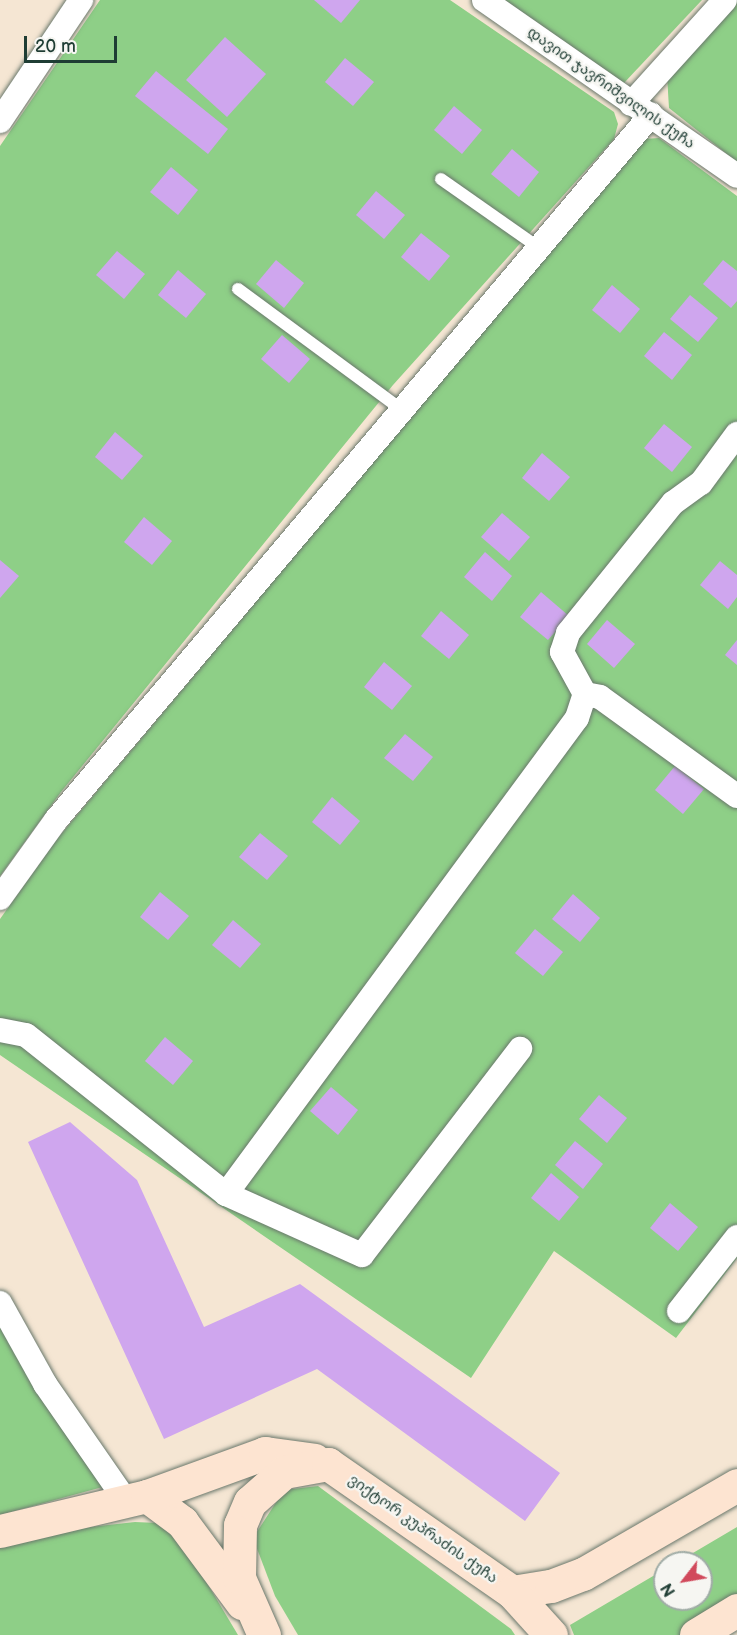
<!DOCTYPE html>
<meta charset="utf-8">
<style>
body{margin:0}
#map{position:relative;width:737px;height:1635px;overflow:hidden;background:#f5e6d3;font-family:"Balsamiq Sans","Noto Sans Georgian",sans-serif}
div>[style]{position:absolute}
.green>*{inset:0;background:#8ecf87}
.building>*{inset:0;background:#cfa6ee}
.roads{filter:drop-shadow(0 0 2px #6a786c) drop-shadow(0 0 2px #6a786c)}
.service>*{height:12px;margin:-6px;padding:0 6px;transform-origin:6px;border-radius:6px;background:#fff}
.minor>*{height:24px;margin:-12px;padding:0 12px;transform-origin:12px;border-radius:12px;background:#fff}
.secondary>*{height:33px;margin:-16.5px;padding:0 16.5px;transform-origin:16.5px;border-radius:16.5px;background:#fde4d1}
span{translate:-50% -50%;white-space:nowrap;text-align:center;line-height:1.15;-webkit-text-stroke:4.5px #f6f6f2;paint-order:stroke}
.street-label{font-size:15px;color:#1f3d34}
.north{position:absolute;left:653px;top:1551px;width:60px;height:60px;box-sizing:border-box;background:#f6f6f2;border:2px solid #a0aca6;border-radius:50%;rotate:239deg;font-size:16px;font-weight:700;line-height:24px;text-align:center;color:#1f3d34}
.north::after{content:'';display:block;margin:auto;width:21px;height:27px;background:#d1495b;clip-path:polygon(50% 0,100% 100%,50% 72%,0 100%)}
.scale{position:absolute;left:24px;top:36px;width:93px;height:27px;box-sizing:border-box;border:3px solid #1f3d34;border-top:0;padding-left:8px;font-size:18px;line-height:21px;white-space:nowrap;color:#1f3d34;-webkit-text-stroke:4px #f6f6f2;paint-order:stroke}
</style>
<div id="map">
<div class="green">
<div style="clip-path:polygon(100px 0,450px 0,614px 112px,618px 124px,614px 139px,393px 385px,61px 792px,0 876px,0 146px)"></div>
<div style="clip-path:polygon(505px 0,702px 0,624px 83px)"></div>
<div style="clip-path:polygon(737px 0,737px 162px,669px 108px,667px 75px)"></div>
<div style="clip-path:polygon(659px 138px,737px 196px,737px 1258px,676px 1338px,554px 1251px,471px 1378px,0 1055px,0 919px,57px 839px,644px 139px)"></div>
<div style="clip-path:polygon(0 1325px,110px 1485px,0 1515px)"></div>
<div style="clip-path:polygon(318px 1486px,511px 1629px,515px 1635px,298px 1635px,275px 1596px,253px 1538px,284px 1490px)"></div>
<div style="clip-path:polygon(135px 1522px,158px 1523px,186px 1548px,238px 1635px,0 1635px,0 1537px)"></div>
<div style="clip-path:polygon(737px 1527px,737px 1604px,684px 1635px,574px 1635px,570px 1625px,665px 1569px,665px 1599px,701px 1599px,701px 1563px,676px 1563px)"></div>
</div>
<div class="building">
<div style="clip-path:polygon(314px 0,360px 0,341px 23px)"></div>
<div style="clip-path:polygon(225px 37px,266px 74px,227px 117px,186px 80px)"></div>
<div style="clip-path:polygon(345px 58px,374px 82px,353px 106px,325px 82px)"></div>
<div style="clip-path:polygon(156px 71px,228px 129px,208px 154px,135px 96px)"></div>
<div style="clip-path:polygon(454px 106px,482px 130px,462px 154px,434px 130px)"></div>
<div style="clip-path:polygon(512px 149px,539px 172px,519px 197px,491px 174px)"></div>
<div style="clip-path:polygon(171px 167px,198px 190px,178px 215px,150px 192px)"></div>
<div style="clip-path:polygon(376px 191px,405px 215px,384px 239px,356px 215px)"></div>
<div style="clip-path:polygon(421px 233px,450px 256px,429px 281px,401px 257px)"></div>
<div style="clip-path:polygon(117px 251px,145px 274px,124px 299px,96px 275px)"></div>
<div style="clip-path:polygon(276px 260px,304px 283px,284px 308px,256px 284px)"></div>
<div style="clip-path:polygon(723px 260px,737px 271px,737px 301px,731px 308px,703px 284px)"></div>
<div style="clip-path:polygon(178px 270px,206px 294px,186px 318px,158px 295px)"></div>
<div style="clip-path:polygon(612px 285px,640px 309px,620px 333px,592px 310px)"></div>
<div style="clip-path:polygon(690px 295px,718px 318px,698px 342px,670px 319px)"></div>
<div style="clip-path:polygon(664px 332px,692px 355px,672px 380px,644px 356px)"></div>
<div style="clip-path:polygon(282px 335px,310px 359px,289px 383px,261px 359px)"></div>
<div style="clip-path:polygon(664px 424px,692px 447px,672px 472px,644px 448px)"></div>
<div style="clip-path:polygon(115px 432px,143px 456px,122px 480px,95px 457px)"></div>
<div style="clip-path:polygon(542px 453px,570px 477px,549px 501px,522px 478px)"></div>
<div style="clip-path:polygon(502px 513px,530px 537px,509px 561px,481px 537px)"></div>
<div style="clip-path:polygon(144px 517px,172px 541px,152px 565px,124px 542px)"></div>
<div style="clip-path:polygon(485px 552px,512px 576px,492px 601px,464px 577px)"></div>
<div style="clip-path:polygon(0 560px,19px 576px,0 598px)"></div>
<div style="clip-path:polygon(720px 561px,737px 575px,737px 597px,728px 609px,700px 585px)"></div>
<div style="clip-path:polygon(541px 592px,569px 616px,548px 640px,520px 617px)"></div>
<div style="clip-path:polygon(441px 611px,469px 635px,449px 659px,421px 636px)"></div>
<div style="clip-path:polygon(607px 620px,635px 644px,614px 668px,587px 644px)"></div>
<div style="clip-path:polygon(737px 640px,737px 665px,725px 655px)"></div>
<div style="clip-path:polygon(384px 662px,412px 686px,392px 710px,364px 687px)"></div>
<div style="clip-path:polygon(405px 734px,433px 757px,413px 781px,384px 758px)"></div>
<div style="clip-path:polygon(675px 766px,704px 789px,683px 814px,655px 790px)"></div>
<div style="clip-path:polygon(332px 797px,360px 821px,340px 845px,312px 822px)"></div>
<div style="clip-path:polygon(260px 833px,288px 856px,267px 880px,239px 857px)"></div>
<div style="clip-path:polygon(160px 892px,189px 916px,168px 940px,140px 917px)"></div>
<div style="clip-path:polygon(573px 894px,600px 918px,580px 942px,552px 919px)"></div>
<div style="clip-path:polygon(233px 920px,261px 944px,240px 968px,212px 945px)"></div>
<div style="clip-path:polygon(535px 929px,563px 952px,543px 976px,515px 953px)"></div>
<div style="clip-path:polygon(165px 1037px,193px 1061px,173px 1085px,145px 1061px)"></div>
<div style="clip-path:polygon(331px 1087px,358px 1110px,338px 1135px,310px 1111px)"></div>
<div style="clip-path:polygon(599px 1095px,627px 1118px,607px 1143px,579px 1119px)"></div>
<div style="clip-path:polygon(70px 1122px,137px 1180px,204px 1327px,300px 1284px,560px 1473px,525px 1521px,317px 1369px,164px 1439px,28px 1142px)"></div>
<div style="clip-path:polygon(575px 1141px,603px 1164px,583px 1189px,555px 1165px)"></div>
<div style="clip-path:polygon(551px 1173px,579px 1197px,559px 1221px,531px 1198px)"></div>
<div style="clip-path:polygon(670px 1203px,698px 1227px,678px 1251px,650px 1228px)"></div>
</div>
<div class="roads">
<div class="service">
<div style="left:441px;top:179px;width:120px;rotate:35.1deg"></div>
<div style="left:238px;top:289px;width:204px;rotate:36.4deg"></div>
</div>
<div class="minor">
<div style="left:484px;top:0;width:308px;rotate:34.8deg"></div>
<div style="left:631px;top:104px;width:140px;rotate:-47.9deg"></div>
<div style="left:0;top:121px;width:146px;rotate:-56.2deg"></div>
<div style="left:585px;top:694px;width:15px;rotate:11deg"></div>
<div style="left:600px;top:697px;width:169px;rotate:35.9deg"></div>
<div style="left:0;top:898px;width:96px;rotate:-54.3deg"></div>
<div style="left:56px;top:820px;width:923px;rotate:-49.84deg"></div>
<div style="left:0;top:1030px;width:26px;rotate:11deg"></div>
<div style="left:26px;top:1035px;width:256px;rotate:38.5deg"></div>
<div style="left:226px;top:1194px;width:149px;rotate:24.2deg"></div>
<div style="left:362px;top:1255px;width:260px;rotate:-52.5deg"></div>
<div style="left:226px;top:1194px;width:591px;rotate:-53.6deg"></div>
<div style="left:577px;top:718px;width:25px;rotate:-72deg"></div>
<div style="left:585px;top:694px;width:48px;rotate:-118.7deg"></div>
<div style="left:562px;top:652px;width:20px;rotate:-72deg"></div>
<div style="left:568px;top:633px;width:167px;rotate:-51.1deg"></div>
<div style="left:673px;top:503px;width:34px;rotate:-36deg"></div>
<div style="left:701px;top:483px;width:61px;rotate:-53.7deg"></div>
<div style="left:0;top:1303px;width:93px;rotate:60.9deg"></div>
<div style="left:45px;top:1384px;width:142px;rotate:55.3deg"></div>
<div style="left:679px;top:1311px;width:94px;rotate:-51.9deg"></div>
</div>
<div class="secondary">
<div style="left:147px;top:1496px;width:44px;rotate:36.6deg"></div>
<div style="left:182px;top:1522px;width:101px;rotate:53.5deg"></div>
<div style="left:0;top:1531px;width:151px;rotate:-13.4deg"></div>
<div style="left:147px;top:1496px;width:126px;rotate:-20deg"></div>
<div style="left:265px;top:1453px;width:50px;rotate:8deg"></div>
<div style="left:512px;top:1592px;width:39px;rotate:-9deg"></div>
<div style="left:551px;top:1586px;width:34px;rotate:-21deg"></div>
<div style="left:583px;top:1574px;width:178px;rotate:-30deg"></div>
<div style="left:264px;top:1635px;width:62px;rotate:-113.7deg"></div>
<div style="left:239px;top:1578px;width:53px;rotate:-88.9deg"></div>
<div style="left:240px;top:1525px;width:25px;rotate:-67deg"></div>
<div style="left:250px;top:1502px;width:45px;rotate:-41.4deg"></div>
<div style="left:284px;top:1472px;width:45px;rotate:-10.3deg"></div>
<div style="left:328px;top:1464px;width:224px;rotate:34.8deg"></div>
<div style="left:512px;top:1592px;width:58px;rotate:47.8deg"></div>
<div style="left:696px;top:1635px;width:48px;rotate:-31.4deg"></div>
</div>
</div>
<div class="street-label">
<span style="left:611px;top:88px;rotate:35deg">დავით ჯავრიშვილის ქუჩა</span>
<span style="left:423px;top:1529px;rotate:35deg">ვიქტორ კუპრაძის ქუჩა</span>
</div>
<div class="north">N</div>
<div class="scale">20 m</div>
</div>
